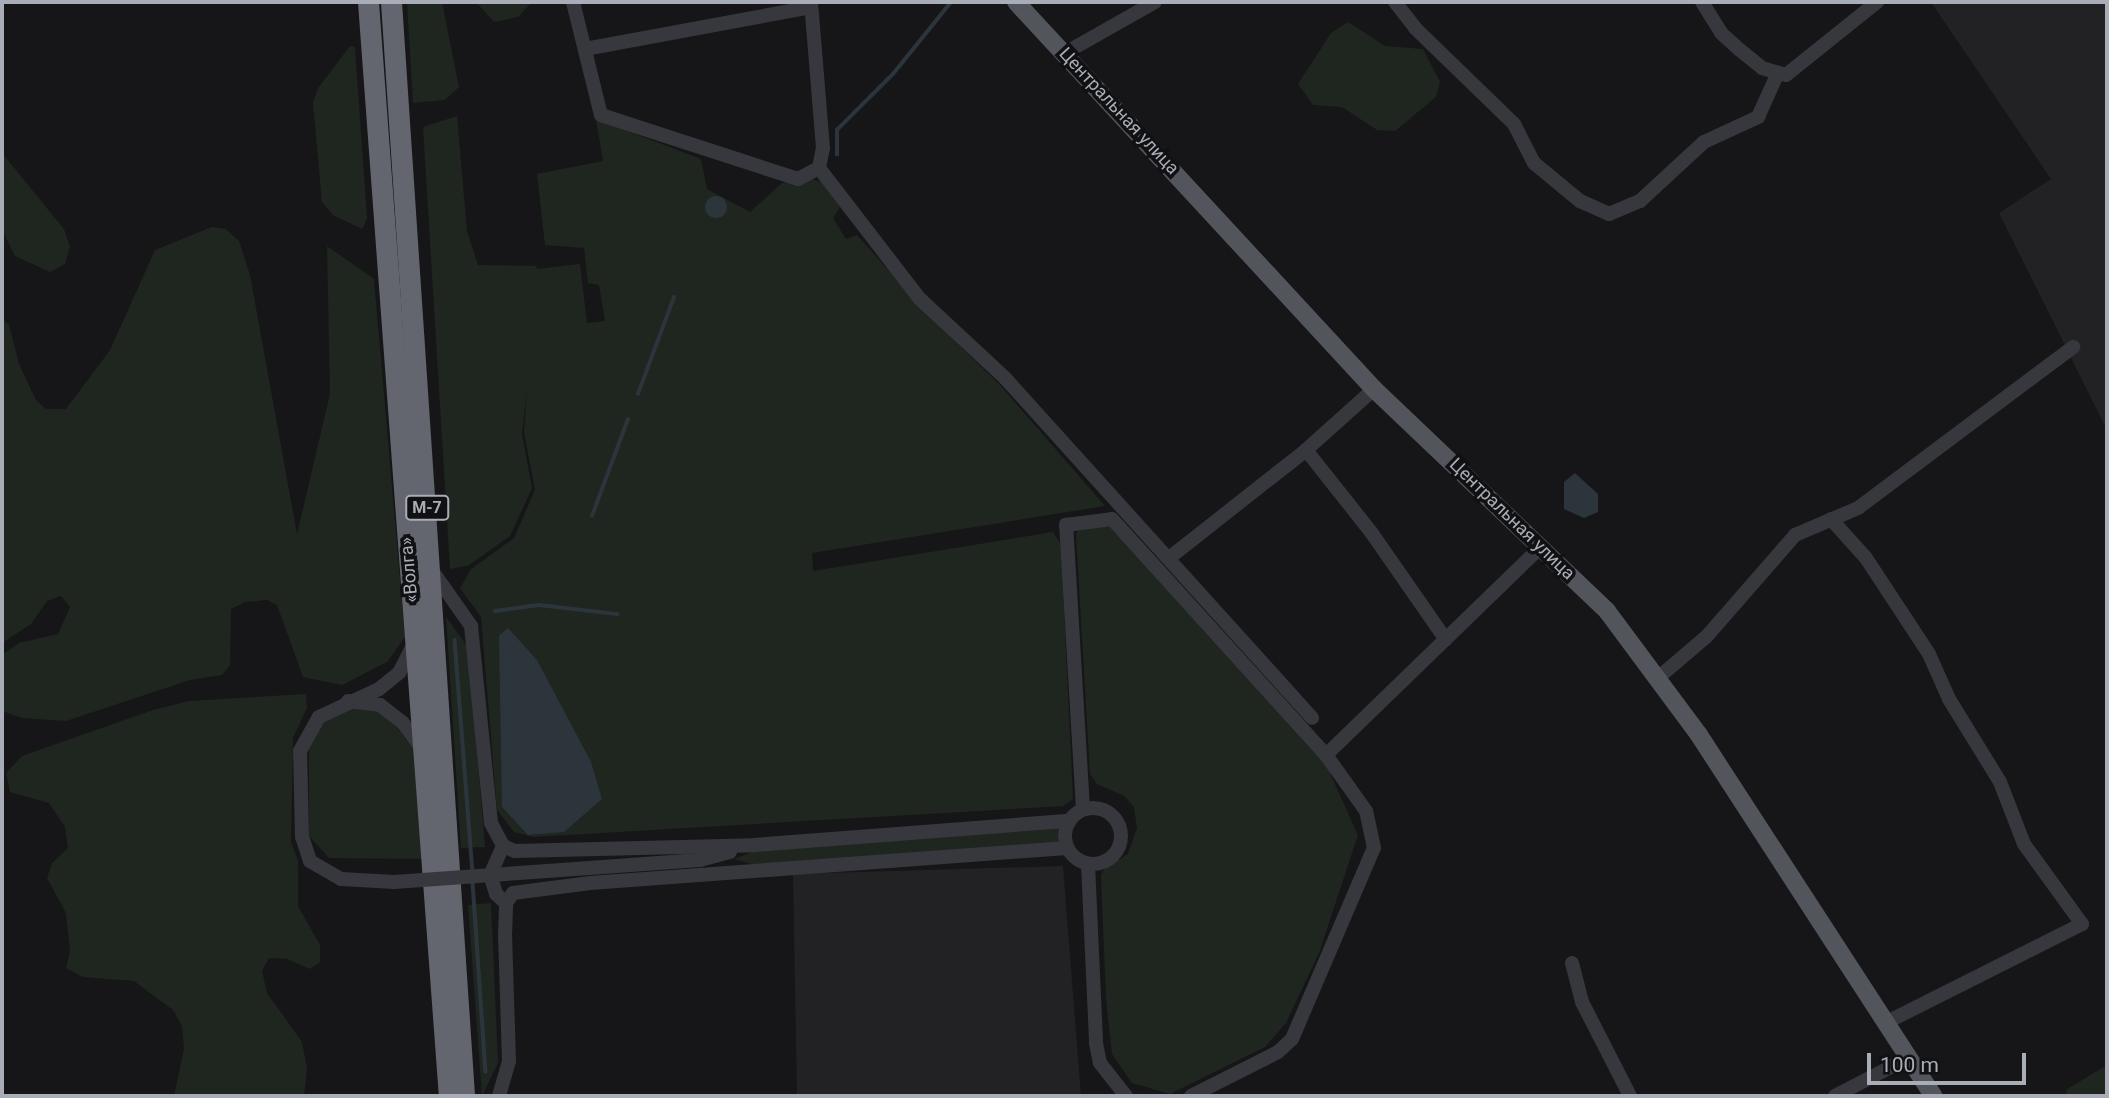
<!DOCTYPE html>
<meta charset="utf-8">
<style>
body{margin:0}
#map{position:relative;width:2109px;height:1098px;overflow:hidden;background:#161618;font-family:Roboto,sans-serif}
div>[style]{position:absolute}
.built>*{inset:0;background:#222225}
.green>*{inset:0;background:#1e261f}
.water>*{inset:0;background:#2c353c}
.round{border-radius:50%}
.stream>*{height:3.5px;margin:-1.75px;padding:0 1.75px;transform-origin:1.75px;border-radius:1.75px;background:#2c353c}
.minor>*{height:14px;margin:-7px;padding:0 7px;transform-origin:7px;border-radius:7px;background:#37383d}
.minor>.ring{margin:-7px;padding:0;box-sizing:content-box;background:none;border:14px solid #37383d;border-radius:50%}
.major>*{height:18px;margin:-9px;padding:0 9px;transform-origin:9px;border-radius:9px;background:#53555c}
.highway>*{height:21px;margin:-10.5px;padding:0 10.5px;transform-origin:10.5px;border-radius:10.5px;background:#63666e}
.minor-bridge>*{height:14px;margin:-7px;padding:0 7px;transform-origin:7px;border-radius:7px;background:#37383d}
span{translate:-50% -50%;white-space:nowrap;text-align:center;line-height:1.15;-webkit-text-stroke:7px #111113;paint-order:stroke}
.shield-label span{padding:2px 5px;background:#111113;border:2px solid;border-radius:5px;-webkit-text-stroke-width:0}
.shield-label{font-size:16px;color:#a8adb8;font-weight:700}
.street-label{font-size:18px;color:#a8adb8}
.frame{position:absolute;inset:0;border:4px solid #a8adb8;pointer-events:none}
.scale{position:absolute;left:1867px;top:1053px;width:159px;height:32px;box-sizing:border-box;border:4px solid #a8adb8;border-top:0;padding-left:9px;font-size:21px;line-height:24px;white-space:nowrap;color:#a8adb8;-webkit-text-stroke:5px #111113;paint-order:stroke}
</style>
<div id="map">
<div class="built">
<div style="clip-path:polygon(1931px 2px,2107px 2px,2107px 430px,1999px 213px,2051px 179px)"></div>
<div style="clip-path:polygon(1063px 866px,1081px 1096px,797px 1096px,793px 874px)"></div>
</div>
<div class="green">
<div style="clip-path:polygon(407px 2px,442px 2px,459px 87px,445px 100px,413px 103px)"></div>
<div style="clip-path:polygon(476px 2px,532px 2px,518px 17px,494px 22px)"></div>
<div style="clip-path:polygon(1348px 22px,1385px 46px,1423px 49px,1440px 82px,1436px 97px,1395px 131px,1377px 130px,1342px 107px,1313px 105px,1298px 84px,1331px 33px)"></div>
<div style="clip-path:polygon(350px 46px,355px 47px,367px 219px,362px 229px,333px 215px,322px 202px,313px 103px,318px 88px)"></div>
<div style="clip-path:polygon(457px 116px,467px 231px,478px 265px,536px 266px,537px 269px,580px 264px,587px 323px,605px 321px,599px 285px,588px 283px,584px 248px,545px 245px,537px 174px,603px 161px,596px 119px,701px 159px,707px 189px,750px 212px,782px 183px,812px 179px,822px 182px,840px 207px,833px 218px,846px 239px,857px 235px,936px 323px,1000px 385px,1105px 506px,812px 553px,813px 571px,1053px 532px,1061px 544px,1073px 799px,1063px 806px,533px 837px,514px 832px,497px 810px,481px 617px,460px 588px,471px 569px,514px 538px,535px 490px,524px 432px,527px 389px,522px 434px,532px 488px,510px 536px,469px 565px,450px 569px,423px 127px)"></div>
<div style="clip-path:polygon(2px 153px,64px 229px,70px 247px,65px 264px,50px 272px,15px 256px,2px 230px)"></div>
<div style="clip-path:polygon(212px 227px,226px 229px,239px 241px,250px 275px,297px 534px,330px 394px,327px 246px,374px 279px,405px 637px,387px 662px,342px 685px,303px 677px,277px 605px,267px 600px,245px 602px,231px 609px,230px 665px,222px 675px,190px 680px,66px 721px,22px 718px,2px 711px,2px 655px,19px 643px,58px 634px,70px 607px,61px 596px,47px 601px,31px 624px,2px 643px,2px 318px,9px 325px,19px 364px,36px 400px,46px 409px,66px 409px,110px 350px,155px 250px)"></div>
<div style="clip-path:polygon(1110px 520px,1324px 760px,1358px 835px,1319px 953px,1286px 1023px,1265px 1047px,1170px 1094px,1132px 1083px,1112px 1054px,1106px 999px,1101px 875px,1104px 869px,1128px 854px,1137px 828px,1134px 807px,1124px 796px,1097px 784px,1090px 774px,1076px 535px,1079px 528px)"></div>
<div style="clip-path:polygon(446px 617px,468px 647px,485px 847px,461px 848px)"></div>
<div style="clip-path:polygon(306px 694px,307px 708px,293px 738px,291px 842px,298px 861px,298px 906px,320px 945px,320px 962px,310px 969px,287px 959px,269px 958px,262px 971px,267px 993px,302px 1042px,307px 1068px,304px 1096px,174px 1096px,184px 1049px,182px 1026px,173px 1010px,134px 981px,83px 977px,66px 968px,70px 951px,66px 913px,47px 878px,52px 863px,68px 848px,65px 827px,49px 803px,10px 792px,6px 773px,22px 756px,153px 710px,189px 701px)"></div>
<div style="clip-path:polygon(348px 706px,376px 710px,396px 726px,418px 756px,425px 859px,329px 858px,309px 836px,309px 742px,321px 720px)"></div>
<div style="clip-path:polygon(1058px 828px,1058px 844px,755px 865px,734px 859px,755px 851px)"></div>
<div style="clip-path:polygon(491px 903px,498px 1063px,482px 1096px,468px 905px)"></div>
<div style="clip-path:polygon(2107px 1065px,2107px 1096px,2066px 1096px,2067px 1089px)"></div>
</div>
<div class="water">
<div class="round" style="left:705px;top:196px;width:22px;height:22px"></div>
<div style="clip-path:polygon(1575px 473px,1598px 494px,1598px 512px,1584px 518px,1564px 509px,1564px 482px)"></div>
<div style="clip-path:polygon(508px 628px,537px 660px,591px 762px,602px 799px,564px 832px,528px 835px,502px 807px,499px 636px)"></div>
</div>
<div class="stream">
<div style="left:837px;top:155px;width:25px;rotate:-90deg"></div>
<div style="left:837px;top:130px;width:79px;rotate:-45deg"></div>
<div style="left:893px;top:74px;width:92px;rotate:-51.1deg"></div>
<div style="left:638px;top:394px;width:103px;rotate:-69.6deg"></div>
<div style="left:592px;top:516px;width:103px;rotate:-69.6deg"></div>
<div style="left:495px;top:611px;width:44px;rotate:-7.8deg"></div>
<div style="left:539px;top:605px;width:79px;rotate:6.6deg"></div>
<div style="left:455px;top:640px;width:235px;rotate:85.6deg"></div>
<div style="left:473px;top:882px;width:190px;rotate:86.1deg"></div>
</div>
<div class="minor">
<div style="left:573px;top:2px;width:116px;rotate:76.1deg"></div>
<div style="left:601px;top:115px;width:207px;rotate:18deg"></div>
<div style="left:798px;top:179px;width:24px;rotate:-28deg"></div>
<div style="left:819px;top:168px;width:20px;rotate:-79deg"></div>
<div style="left:823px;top:148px;width:146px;rotate:-94.7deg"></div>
<div style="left:1395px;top:2px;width:33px;rotate:52deg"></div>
<div style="left:1415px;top:28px;width:138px;rotate:44.1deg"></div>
<div style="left:1514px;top:124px;width:44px;rotate:62.9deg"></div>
<div style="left:1534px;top:163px;width:60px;rotate:39.6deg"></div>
<div style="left:1580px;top:201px;width:32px;rotate:24deg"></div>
<div style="left:1609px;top:214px;width:34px;rotate:-23deg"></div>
<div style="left:1640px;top:201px;width:87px;rotate:-42.7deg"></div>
<div style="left:1704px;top:142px;width:60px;rotate:-24.8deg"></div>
<div style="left:1758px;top:117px;width:46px;rotate:-65.7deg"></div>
<div style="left:1702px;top:2px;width:36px;rotate:58deg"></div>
<div style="left:1721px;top:33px;width:25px;rotate:42deg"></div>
<div style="left:1740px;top:50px;width:28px;rotate:39deg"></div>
<div style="left:1762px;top:68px;width:25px;rotate:16deg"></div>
<div style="left:1786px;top:75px;width:117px;rotate:-38.7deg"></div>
<div style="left:585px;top:49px;width:230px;rotate:-10.5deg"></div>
<div style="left:1065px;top:53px;width:103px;rotate:-29.5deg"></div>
<div style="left:819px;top:168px;width:165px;rotate:52.4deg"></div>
<div style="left:920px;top:299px;width:116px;rotate:42.9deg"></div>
<div style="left:1005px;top:378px;width:458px;rotate:47.9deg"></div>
<div style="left:1306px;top:450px;width:105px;rotate:51.6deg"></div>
<div style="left:1371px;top:532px;width:131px;rotate:55.2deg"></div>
<div style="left:1831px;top:519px;width:52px;rotate:48.1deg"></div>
<div style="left:1866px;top:558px;width:115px;rotate:56.7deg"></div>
<div style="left:1929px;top:654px;width:49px;rotate:66deg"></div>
<div style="left:1949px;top:699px;width:97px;rotate:58.4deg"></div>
<div style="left:2000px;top:782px;width:66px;rotate:68.8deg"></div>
<div style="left:2024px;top:844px;width:99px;rotate:54.1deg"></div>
<div style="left:2082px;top:924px;width:220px;rotate:153.3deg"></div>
<div style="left:1169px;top:558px;width:174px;rotate:-38.2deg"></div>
<div style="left:1306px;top:450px;width:91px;rotate:-41.9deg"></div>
<div style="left:431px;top:569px;width:70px;rotate:54.9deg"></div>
<div style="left:471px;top:626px;width:198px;rotate:84.2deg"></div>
<div style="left:491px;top:823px;width:26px;rotate:62deg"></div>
<div style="left:503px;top:846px;width:13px;rotate:23deg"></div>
<div style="left:515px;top:851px;width:239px;rotate:-1.4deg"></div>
<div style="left:754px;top:845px;width:316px;rotate:-4.4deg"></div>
<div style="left:1659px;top:677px;width:63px;rotate:-40.5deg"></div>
<div style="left:1707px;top:636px;width:134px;rotate:-48.9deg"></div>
<div style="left:1795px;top:535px;width:69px;rotate:-23.2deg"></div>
<div style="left:1858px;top:508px;width:269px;rotate:-36.8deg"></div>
<div style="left:348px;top:701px;width:32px;rotate:7deg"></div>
<div style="left:380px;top:705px;width:29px;rotate:38deg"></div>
<div style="left:403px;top:723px;width:34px;rotate:54deg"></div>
<div class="ring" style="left:1065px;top:808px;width:42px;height:42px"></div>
<div style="left:1083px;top:809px;width:285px;rotate:-93.4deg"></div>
<div style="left:1066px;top:525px;width:46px;rotate:-7.4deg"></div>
<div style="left:1112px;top:519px;width:319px;rotate:47.8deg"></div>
<div style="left:503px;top:846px;width:32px;rotate:114deg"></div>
<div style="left:490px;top:875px;width:20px;rotate:72deg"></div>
<div style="left:496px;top:894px;width:13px;rotate:42deg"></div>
<div style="left:1088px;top:864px;width:179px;rotate:87.4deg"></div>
<div style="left:1096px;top:1043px;width:20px;rotate:79deg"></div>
<div style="left:1100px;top:1063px;width:42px;rotate:51.8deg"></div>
<div style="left:589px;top:868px;width:111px;rotate:-4.1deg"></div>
<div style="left:700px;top:860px;width:31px;rotate:-15deg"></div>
<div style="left:394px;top:882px;width:53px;rotate:-176.8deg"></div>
<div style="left:341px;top:879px;width:36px;rotate:-150deg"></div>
<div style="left:310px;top:861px;width:25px;rotate:-108deg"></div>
<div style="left:302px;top:837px;width:86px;rotate:-91.3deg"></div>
<div style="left:300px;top:751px;width:39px;rotate:-61deg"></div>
<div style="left:319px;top:717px;width:66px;rotate:-25deg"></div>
<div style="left:379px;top:689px;width:26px;rotate:-39deg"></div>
<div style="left:399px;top:673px;width:33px;rotate:-63deg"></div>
<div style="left:1572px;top:963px;width:40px;rotate:75.6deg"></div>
<div style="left:1582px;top:1002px;width:106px;rotate:62.9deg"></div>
<div style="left:499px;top:1096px;width:36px;rotate:-74deg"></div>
<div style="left:509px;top:1061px;width:125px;rotate:-91.8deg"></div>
<div style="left:505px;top:936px;width:33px;rotate:-88deg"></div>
<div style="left:506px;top:903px;width:12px;rotate:-55deg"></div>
<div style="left:513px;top:893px;width:78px;rotate:-7.4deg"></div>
<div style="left:590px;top:883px;width:478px;rotate:-4.2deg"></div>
<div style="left:1191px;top:1096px;width:97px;rotate:-26.8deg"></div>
<div style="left:1278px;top:1052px;width:19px;rotate:-43deg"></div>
<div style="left:1292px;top:1039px;width:208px;rotate:-66.8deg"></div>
<div style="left:1374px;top:848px;width:38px;rotate:-102deg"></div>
<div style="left:1366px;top:811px;width:69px;rotate:-125.5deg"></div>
<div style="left:1326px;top:755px;width:299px;rotate:-44.1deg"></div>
<div style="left:1835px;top:1096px;width:82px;rotate:-27.5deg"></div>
</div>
<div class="major">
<div style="left:1016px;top:2px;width:527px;rotate:47.23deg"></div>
<div style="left:1374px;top:389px;width:322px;rotate:43.6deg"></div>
<div style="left:1607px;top:611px;width:154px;rotate:53.4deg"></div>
<div style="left:1699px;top:735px;width:430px;rotate:57deg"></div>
</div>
<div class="highway">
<div style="left:368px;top:2px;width:1097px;rotate:85.77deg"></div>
<div style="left:391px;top:2px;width:1096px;rotate:86.18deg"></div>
</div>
<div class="minor-bridge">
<div style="left:394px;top:882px;width:196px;rotate:-4.1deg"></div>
</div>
<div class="shield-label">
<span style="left:427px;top:508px">М-7</span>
</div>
<div class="street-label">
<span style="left:1119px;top:111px;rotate:47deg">Центральная улица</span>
<span style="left:1512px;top:519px;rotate:44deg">Центральная улица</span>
<span style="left:409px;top:570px;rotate:-95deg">«Волга»</span>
</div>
<div class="frame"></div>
<div class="scale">100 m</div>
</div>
